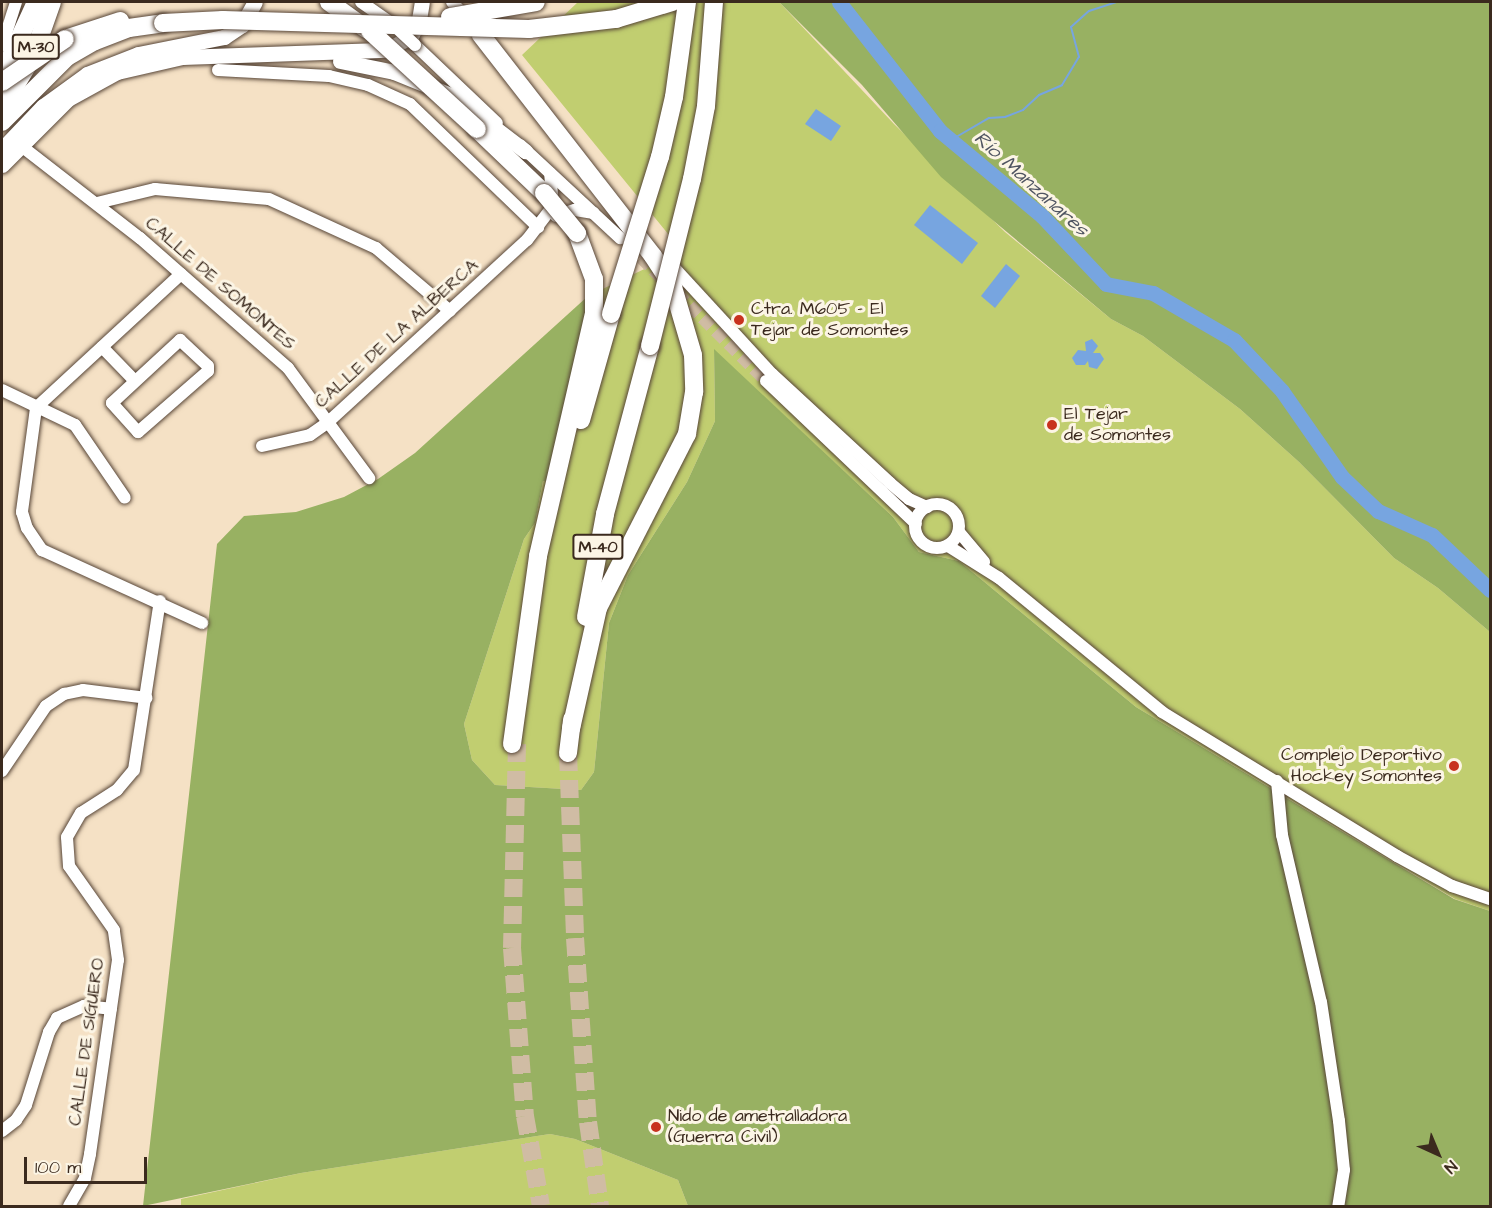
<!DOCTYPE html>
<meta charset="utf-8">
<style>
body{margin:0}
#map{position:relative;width:1492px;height:1208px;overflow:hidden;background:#f5e1c5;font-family:"Architects Daughter",sans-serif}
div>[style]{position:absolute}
.green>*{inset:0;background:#c1ce70}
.forest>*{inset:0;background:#98b162}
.water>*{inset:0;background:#77a5e0}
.stream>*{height:2px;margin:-1px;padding:0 1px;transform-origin:1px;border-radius:1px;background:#77a5e0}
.river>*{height:15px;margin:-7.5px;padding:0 7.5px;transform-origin:7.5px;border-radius:7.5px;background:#77a5e0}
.minor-tunnel>*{height:12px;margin-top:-6px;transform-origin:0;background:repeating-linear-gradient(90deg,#d0bca4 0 12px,transparent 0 18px)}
.highway-tunnel>*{height:18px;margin-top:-9px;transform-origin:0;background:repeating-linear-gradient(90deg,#d0bca4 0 18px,transparent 0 27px)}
.roads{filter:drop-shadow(0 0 2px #574537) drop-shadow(0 0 2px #574537)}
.minor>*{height:12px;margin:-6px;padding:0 6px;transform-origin:6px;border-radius:6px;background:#fff}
.minor>.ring{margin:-6px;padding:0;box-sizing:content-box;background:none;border:12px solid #fff;border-radius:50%}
.major>*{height:15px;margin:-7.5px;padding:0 7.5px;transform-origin:7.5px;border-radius:7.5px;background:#fff}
.highway>*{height:18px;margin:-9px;padding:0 9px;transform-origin:9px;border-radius:9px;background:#fff}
.bridges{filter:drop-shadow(0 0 2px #574537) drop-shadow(0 0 2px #574537)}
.minor-bridge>*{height:12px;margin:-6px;padding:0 6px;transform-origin:6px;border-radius:6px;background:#fff}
.highway-bridge>*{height:18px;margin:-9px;padding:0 9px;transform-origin:9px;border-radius:9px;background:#fff}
.dots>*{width:16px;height:16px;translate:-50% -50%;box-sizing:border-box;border:3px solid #fcf5e5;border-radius:50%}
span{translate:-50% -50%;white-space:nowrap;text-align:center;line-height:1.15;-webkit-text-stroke:6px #fcf5e5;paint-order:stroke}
.shield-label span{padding:2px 4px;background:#fcf5e5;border:2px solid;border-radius:4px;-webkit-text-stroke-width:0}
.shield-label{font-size:16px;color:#3b2a1e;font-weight:700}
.street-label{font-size:18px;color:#3b2a1e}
.poi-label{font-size:18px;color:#3b2a1e}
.left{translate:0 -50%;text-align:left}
.right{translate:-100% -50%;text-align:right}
.water-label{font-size:20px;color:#505562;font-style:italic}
.frame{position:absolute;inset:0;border:3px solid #3b2a1e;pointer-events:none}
.north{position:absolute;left:1408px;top:1124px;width:60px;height:60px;-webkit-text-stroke:4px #fcf5e5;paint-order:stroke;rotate:136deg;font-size:16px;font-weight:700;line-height:24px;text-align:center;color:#3b2a1e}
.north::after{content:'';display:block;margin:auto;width:21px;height:27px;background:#3b2a1e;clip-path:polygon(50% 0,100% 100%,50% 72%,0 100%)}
.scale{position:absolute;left:24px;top:1157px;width:123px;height:27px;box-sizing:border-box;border:3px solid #3b2a1e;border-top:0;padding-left:8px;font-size:18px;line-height:21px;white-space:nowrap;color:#3b2a1e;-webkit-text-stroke:4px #fcf5e5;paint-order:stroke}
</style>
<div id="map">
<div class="green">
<div style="clip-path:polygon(578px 2px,779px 2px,894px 124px,1005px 232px,1111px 319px,1143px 336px,1240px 409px,1299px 462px,1394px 558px,1438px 588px,1490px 632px,1490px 911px,1455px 899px,1136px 707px,959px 561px,919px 552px,893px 517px,714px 350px,715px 421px,687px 482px,628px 575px,609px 623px,594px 772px,581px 790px,495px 785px,472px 760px,464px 724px,524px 539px,535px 523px,543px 481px,549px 482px,588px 296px,682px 251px,522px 55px)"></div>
<div style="clip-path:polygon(550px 1134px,575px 1139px,678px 1180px,688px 1206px,181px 1206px,181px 1199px,301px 1173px)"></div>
</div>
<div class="forest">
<div style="clip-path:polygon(779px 2px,1490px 2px,1490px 632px,1438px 588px,1394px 558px,1299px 462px,1240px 409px,1143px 336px,1111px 319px,941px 177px,862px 85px)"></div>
<div style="clip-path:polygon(588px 296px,588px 309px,549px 482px,543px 481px,535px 523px,524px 539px,464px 724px,472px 760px,495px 785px,581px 790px,594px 772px,609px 623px,628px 575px,687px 482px,715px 421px,714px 349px,893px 517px,919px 552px,959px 561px,1136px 707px,1454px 899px,1490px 911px,1490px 1206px,688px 1206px,678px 1180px,575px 1139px,550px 1134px,301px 1173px,143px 1206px,217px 544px,244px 516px,296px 512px,344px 497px,378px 479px,415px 453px)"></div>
</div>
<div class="water">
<div style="clip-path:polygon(816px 109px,841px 126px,831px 141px,805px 124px)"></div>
<div style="clip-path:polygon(930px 205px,978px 243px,962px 264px,914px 225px)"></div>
<div style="clip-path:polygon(1006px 264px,1020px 276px,995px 308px,981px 296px)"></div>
<div style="clip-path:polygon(1092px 339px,1098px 346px,1093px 353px,1100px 353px,1104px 359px,1097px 369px,1089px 367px,1088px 361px,1085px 365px,1076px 365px,1072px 358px,1078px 350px,1086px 351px,1085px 342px)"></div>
</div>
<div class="stream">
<div style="left:951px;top:140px;width:44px;rotate:-30.1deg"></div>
<div style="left:989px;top:118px;width:16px;rotate:-4deg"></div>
<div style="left:1005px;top:117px;width:19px;rotate:-21deg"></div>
<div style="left:1023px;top:110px;width:22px;rotate:-43deg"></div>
<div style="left:1039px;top:95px;width:25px;rotate:-23deg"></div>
<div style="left:1062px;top:85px;width:33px;rotate:-59deg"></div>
<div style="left:1079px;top:57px;width:31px;rotate:-105deg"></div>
<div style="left:1071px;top:27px;width:24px;rotate:-42deg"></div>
<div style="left:1089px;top:11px;width:28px;rotate:-18deg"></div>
</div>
<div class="river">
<div style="left:839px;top:2px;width:164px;rotate:51.9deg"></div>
<div style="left:940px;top:131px;width:133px;rotate:39.8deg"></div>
<div style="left:1042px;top:216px;width:93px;rotate:46.7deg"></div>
<div style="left:1106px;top:284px;width:48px;rotate:10.8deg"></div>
<div style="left:1153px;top:293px;width:94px;rotate:30.1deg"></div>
<div style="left:1234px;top:340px;width:70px;rotate:46.7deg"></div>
<div style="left:1282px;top:391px;width:105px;rotate:55.1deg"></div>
<div style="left:1342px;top:477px;width:50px;rotate:43.4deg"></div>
<div style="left:1378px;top:511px;width:59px;rotate:24deg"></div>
<div style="left:1432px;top:535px;width:80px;rotate:43.5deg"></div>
</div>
<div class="minor-tunnel">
<div style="left:628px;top:245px;width:45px;rotate:45deg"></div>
<div style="left:677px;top:293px;width:125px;rotate:44.7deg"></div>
</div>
<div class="highway-tunnel">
<div style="left:517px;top:744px;width:204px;rotate:91.4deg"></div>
<div style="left:512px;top:948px;width:169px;rotate:85.6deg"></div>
<div style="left:525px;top:1116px;width:91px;rotate:79.9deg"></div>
<div style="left:568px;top:753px;width:185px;rotate:87.8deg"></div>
<div style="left:575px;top:938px;width:184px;rotate:86deg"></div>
<div style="left:588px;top:1122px;width:85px;rotate:81.9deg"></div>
</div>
<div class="roads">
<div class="minor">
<div style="left:361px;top:2px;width:40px;rotate:34.9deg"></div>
<div style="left:452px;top:2px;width:23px;rotate:47deg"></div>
<div style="left:415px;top:45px;width:113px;rotate:43.6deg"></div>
<div style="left:2px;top:46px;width:46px;rotate:-72.3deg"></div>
<div style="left:218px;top:70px;width:111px;rotate:3.1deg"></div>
<div style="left:329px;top:76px;width:40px;rotate:13deg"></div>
<div style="left:368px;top:85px;width:46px;rotate:24.3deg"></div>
<div style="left:410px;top:104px;width:178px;rotate:43.9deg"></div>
<div style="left:20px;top:145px;width:152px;rotate:37.8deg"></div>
<div style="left:140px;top:238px;width:197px;rotate:41.3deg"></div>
<div style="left:288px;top:368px;width:137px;rotate:53.6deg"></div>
<div style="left:520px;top:145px;width:137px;rotate:42.9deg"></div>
<div style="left:97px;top:203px;width:60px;rotate:-13.6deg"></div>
<div style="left:155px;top:189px;width:114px;rotate:5deg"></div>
<div style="left:269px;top:199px;width:118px;rotate:24.6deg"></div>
<div style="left:376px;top:248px;width:97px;rotate:40.4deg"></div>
<div style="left:556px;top:216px;width:20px;rotate:-18deg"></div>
<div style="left:575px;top:210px;width:19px;rotate:9deg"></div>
<div style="left:668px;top:261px;width:154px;rotate:47.4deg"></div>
<div style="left:772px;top:374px;width:161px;rotate:42.7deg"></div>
<div style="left:890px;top:483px;width:25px;rotate:40deg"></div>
<div style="left:909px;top:499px;width:20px;rotate:24deg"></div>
<div style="left:181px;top:274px;width:197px;rotate:137.3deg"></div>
<div style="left:36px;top:408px;width:105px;rotate:97.7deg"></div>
<div style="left:22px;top:512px;width:17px;rotate:73deg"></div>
<div style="left:27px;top:528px;width:27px;rotate:56deg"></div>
<div style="left:42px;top:550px;width:176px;rotate:24.5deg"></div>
<div style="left:180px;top:340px;width:38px;rotate:43deg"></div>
<div style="left:208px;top:366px;width:5px;rotate:90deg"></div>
<div style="left:208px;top:371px;width:93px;rotate:138.9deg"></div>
<div style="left:138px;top:432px;width:39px;rotate:-132deg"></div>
<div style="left:112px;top:403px;width:93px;rotate:-42.8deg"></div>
<div style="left:102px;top:347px;width:47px;rotate:45.9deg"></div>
<div style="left:766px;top:381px;width:207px;rotate:43.6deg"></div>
<div style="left:2px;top:390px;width:81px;rotate:25.6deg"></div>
<div style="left:75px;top:425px;width:88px;rotate:55.6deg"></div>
<div style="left:262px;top:446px;width:49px;rotate:-12.9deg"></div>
<div style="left:310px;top:435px;width:21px;rotate:-35deg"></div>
<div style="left:327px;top:423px;width:271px;rotate:-42.5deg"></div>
<div style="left:527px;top:240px;width:43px;rotate:-52.6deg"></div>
<div style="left:553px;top:206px;width:33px;rotate:-95deg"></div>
<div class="ring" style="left:915px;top:504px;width:32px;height:32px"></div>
<div style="left:959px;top:532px;width:39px;rotate:50deg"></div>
<div style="left:948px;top:546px;width:60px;rotate:32.1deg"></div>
<div style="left:999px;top:578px;width:211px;rotate:39.4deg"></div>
<div style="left:1162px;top:712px;width:276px;rotate:31.5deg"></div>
<div style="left:1397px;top:856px;width:63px;rotate:28.6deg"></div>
<div style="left:1452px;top:886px;width:40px;rotate:18.9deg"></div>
<div style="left:2px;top:771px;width:78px;rotate:-55.9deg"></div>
<div style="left:46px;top:706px;width:22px;rotate:-34deg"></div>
<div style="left:64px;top:694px;width:19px;rotate:-12deg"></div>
<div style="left:83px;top:690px;width:64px;rotate:7.1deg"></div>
<div style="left:1277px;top:781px;width:54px;rotate:84.7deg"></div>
<div style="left:1282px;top:835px;width:171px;rotate:76.9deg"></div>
<div style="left:1321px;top:1002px;width:120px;rotate:81.4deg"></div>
<div style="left:1339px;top:1121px;width:49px;rotate:84.2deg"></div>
<div style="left:1344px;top:1170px;width:36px;rotate:99deg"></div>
<div style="left:2px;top:1131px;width:18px;rotate:-38deg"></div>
<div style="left:16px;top:1120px;width:18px;rotate:-56deg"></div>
<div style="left:26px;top:1105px;width:77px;rotate:-72.5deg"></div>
<div style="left:49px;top:1032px;width:16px;rotate:-60deg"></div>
<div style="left:57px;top:1018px;width:30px;rotate:-24deg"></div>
<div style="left:84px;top:1006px;width:27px;rotate:6deg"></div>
<div style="left:69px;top:1206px;width:32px;rotate:-60deg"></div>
<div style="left:85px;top:1178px;width:25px;rotate:-78deg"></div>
<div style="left:90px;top:1154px;width:196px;rotate:-81.8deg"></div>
<div style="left:118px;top:960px;width:30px;rotate:-98deg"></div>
<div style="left:114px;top:930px;width:78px;rotate:-125.1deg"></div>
<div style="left:69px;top:866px;width:29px;rotate:-94deg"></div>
<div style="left:67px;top:837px;width:28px;rotate:-60deg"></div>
<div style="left:81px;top:813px;width:43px;rotate:-32.6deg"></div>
<div style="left:117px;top:790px;width:26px;rotate:-50deg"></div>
<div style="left:134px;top:770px;width:171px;rotate:-81.3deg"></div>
</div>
<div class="major">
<div style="left:340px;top:61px;width:55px;rotate:11.5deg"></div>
<div style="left:394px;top:72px;width:64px;rotate:22.1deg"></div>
<div style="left:453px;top:96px;width:91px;rotate:37.4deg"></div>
<div style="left:2px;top:149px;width:59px;rotate:-46.4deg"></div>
<div style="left:43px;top:106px;width:54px;rotate:-36deg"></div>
<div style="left:87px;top:74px;width:55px;rotate:-21.4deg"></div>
<div style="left:138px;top:54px;width:88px;rotate:-11.2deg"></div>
<div style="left:224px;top:37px;width:22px;rotate:-34deg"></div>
<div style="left:242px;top:25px;width:26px;rotate:-61deg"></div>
<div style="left:2px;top:165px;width:93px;rotate:-45deg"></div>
<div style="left:68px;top:99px;width:56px;rotate:-28.9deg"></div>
<div style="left:117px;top:72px;width:67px;rotate:-13deg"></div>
<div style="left:182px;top:57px;width:205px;rotate:-2deg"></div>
<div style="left:387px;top:50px;width:28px;rotate:-30deg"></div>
<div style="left:411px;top:36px;width:18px;rotate:-63deg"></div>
<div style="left:419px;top:20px;width:18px;rotate:-81deg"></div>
</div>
<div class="highway">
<div style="left:329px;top:2px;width:46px;rotate:36.1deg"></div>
<div style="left:481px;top:35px;width:280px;rotate:52.1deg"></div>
<div style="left:653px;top:256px;width:37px;rotate:57deg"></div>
<div style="left:673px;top:287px;width:71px;rotate:73.6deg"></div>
<div style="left:693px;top:355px;width:37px;rotate:88deg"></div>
<div style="left:694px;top:392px;width:43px;rotate:99.5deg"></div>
<div style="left:687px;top:434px;width:195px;rotate:117.1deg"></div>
<div style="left:598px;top:608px;width:124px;rotate:102.6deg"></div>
<div style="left:65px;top:39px;width:58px;rotate:-18.1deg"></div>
<div style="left:2px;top:76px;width:81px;rotate:-65.3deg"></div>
<div style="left:2px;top:108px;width:61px;rotate:-59.2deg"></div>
<div style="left:33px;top:56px;width:57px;rotate:-70.6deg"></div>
<div style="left:2px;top:122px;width:92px;rotate:-45deg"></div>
<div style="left:67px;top:57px;width:32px;rotate:-30deg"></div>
<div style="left:95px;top:41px;width:36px;rotate:-21deg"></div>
<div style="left:129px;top:28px;width:34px;rotate:-8deg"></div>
<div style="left:477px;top:129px;width:93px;rotate:43.7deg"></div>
<div style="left:581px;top:420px;width:110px;rotate:-74.2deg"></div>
<div style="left:586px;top:617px;width:105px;rotate:-79.5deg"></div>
<div style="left:605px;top:514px;width:174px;rotate:-75deg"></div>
<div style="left:512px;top:744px;width:190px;rotate:-82.1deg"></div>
<div style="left:538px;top:556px;width:249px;rotate:-77deg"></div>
<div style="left:594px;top:313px;width:34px;rotate:-90deg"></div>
<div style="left:594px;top:279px;width:49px;rotate:-110.3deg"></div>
<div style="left:568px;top:753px;width:34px;rotate:-83deg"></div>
</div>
</div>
<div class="bridges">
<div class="minor-bridge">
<div style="left:399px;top:30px;width:22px;rotate:43deg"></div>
</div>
<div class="highway-bridge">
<div style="left:450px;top:17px;width:87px;rotate:-9.9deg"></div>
<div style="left:163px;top:23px;width:60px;rotate:-2.9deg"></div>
<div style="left:223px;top:20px;width:306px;rotate:1.7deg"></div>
<div style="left:529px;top:29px;width:88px;rotate:-6.6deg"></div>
<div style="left:616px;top:19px;width:59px;rotate:-16.9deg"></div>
<div style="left:370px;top:31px;width:145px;rotate:42.5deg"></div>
<div style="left:2px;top:82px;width:76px;rotate:-34.3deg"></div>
<div style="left:544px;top:193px;width:52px;rotate:50.5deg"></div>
<div style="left:611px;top:314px;width:164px;rotate:-72.7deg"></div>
<div style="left:660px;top:157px;width:62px;rotate:-76.9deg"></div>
<div style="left:674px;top:97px;width:96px;rotate:-82.2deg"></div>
<div style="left:650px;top:346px;width:172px;rotate:-75.9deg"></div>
<div style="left:692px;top:179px;width:74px;rotate:-79.1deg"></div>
<div style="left:706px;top:106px;width:104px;rotate:-85.6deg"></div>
</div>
</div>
<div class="dots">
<div style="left:739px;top:320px;background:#c8321e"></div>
<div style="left:1052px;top:425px;background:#c8321e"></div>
<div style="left:1454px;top:766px;background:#c8321e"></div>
<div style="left:656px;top:1127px;background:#c8321e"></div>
</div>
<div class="shield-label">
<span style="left:36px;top:47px">M-30</span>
<span style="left:598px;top:547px">M-40</span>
</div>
<div class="street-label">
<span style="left:220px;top:284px;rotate:41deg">CALLE DE SOMONTES</span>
<span style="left:397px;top:334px;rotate:-42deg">CALLE DE LA ALBERCA</span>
<span style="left:87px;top:1042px;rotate:-82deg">CALLE DE SIGUERO</span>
</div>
<div class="poi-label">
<span class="left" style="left:751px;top:320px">Ctra. M605 - El<br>Tejar de Somontes</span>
<span class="left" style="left:1064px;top:425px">El Tejar<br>de Somontes</span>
<span class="right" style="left:1442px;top:766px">Complejo Deportivo<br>Hockey Somontes</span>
<span class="left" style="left:668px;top:1127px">Nido de ametralladora<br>(Guerra Civil)</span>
</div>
<div class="water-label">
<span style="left:1031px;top:184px;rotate:42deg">Río Manzanares</span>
</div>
<div class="frame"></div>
<div class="north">N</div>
<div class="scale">100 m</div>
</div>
